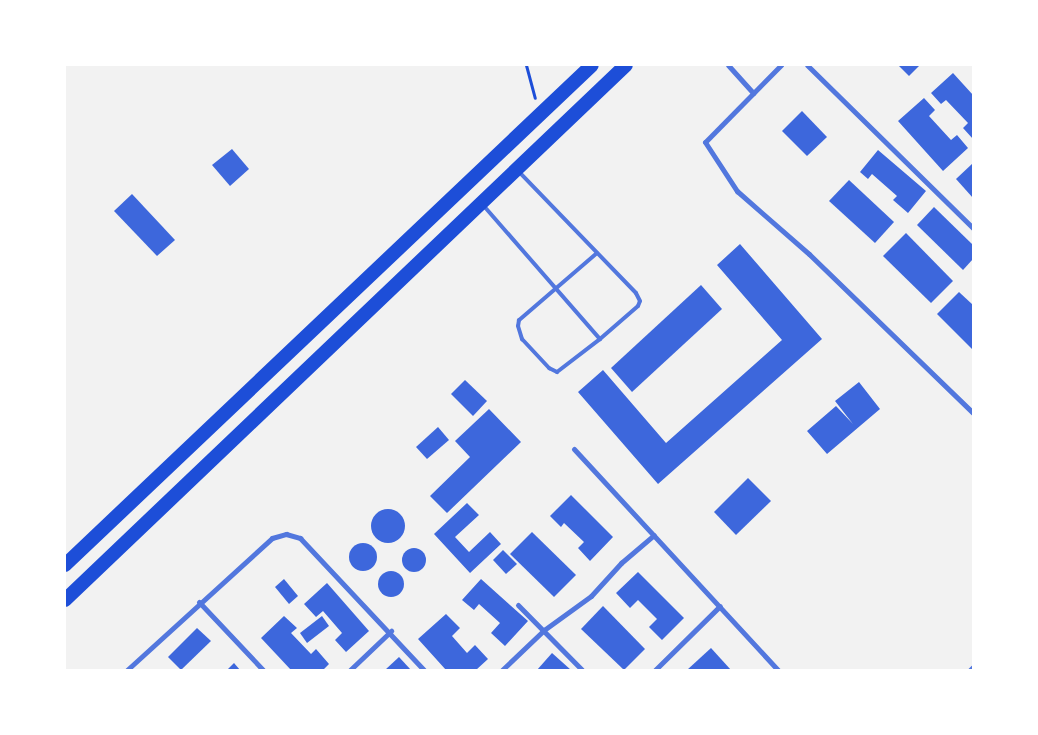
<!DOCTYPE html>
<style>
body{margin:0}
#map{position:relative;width:1038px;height:735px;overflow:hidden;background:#f2f2f2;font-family:"Varela Round",sans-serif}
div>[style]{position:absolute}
.building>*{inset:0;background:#3d67dc}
.round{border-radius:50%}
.path>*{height:3px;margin:-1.5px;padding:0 1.5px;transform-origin:1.5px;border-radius:1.5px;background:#1d4ed8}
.service>*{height:4px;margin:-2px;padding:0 2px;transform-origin:2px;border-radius:2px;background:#5277de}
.minor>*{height:5px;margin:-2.5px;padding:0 2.5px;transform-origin:2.5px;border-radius:2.5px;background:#5277de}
.trunk>*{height:14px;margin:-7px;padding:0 7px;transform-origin:7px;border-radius:7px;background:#1d4ed8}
span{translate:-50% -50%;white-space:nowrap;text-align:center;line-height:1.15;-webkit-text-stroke:4.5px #fff;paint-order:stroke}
.frame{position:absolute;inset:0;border:66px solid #fff;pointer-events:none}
</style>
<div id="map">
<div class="building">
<div style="clip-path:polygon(898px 65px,920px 65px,909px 76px)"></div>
<div style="clip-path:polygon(953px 73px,973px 95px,973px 139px,963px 128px,968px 123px,946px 100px,941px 104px,931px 93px)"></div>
<div style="clip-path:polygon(924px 98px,935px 110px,929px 116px,951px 140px,957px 135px,968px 148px,943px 171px,898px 121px)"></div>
<div style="clip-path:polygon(802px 111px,827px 137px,807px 156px,782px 131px)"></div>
<div style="clip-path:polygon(232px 149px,249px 169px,230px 186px,212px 165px)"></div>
<div style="clip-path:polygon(878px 150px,926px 191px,908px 213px,893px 200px,897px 196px,872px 174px,868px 179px,860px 172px)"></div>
<div style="clip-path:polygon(973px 163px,973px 198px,956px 179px)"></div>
<div style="clip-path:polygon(849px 180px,894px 222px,875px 243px,829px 201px)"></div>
<div style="clip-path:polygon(132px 194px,175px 240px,157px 256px,114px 211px)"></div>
<div style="clip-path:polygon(934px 207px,973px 245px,973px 259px,963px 270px,917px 225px)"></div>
<div style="clip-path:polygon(906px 233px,953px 281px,931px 303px,883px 256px)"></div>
<div style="clip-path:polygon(740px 244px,822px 339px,658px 484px,578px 392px,603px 370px,666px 443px,782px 340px,717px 265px)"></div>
<div style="clip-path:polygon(701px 285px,722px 309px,632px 392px,611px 368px)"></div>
<div style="clip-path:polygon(959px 292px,973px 305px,973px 350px,937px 314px)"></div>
<div style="clip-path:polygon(465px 380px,487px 401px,473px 416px,451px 394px)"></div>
<div style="clip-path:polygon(859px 382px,880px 409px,827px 454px,807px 431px,836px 406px,853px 424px,835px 401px)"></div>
<div style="clip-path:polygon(489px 409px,521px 442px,447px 513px,430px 496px,470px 457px,455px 441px)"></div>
<div style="clip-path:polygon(438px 427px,449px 440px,427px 459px,416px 447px)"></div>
<div style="clip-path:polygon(748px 478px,771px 501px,736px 535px,714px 512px)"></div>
<div style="clip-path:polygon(571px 495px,613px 537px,590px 561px,578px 548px,584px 542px,564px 523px,561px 527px,550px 516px)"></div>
<div style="clip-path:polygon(467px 503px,479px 515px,455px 537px,469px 552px,490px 532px,501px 544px,470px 573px,434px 534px)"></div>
<div class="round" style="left:371px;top:509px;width:34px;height:34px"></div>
<div style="clip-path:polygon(532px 532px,576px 575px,554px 597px,510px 554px)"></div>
<div class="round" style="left:349px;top:543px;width:28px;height:28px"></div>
<div class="round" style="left:402px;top:548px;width:24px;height:24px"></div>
<div style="clip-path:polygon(503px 550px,517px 564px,506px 574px,493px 560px)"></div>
<div class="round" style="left:378px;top:571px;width:26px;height:26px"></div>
<div style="clip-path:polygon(638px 572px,684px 618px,662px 640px,649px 627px,657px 619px,638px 600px,630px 608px,616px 593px)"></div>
<div style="clip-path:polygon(284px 579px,298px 596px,289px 604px,275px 587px)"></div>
<div style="clip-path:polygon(481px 579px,528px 621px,505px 646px,491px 633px,500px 623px,479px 604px,474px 610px,462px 600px)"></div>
<div style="clip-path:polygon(327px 583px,369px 631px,346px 652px,335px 640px,342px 633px,323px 611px,316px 617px,304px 604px)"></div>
<div style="clip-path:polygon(603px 606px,645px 649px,624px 670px,581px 629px)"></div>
<div style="clip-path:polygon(446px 614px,460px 628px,452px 636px,467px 653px,475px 645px,488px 659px,476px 670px,446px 670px,418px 639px)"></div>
<div style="clip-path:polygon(284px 616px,297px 628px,291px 633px,311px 654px,316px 649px,329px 664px,323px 670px,291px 670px,261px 638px)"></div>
<div style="clip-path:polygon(322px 616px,329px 626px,307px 643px,300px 633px)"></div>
<div style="clip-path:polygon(197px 628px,211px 641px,181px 670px,168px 657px)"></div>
<div style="clip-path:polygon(711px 648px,731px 670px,687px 670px)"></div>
<div style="clip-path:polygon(552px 653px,571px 670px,537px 670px)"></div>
<div style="clip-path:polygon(399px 657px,411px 670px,385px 670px)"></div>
<div style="clip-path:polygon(234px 663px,240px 670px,227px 670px)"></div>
</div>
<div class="path">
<div style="left:526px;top:65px;width:34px;rotate:75deg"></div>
</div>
<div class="service">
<div style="left:483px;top:205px;width:178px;rotate:48.9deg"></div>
<div style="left:600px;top:339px;width:50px;rotate:-41deg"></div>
<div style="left:638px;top:306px;width:5px;rotate:-68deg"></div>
<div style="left:640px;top:301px;width:9px;rotate:-117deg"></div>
<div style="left:636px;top:293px;width:168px;rotate:-134deg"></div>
<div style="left:597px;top:253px;width:103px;rotate:139.3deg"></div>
<div style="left:519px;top:320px;width:6px;rotate:99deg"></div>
<div style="left:518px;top:326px;width:14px;rotate:73deg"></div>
<div style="left:522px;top:339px;width:40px;rotate:47deg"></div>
<div style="left:549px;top:368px;width:9px;rotate:27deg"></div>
<div style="left:557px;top:372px;width:54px;rotate:-37.5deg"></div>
</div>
<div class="minor">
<div style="left:728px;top:65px;width:38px;rotate:48deg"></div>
<div style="left:781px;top:65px;width:108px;rotate:134.6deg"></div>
<div style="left:705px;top:142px;width:59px;rotate:56.9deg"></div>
<div style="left:737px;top:191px;width:96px;rotate:41.2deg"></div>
<div style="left:809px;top:254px;width:228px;rotate:44.1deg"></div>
<div style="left:807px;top:65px;width:233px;rotate:44.5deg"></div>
<div style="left:574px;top:449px;width:301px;rotate:47.3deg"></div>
<div style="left:199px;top:602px;width:93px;rotate:46.7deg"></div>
<div style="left:518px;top:605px;width:91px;rotate:45.4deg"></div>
<div style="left:127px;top:670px;width:196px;rotate:-42.3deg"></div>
<div style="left:272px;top:538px;width:15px;rotate:-16deg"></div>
<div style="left:286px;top:534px;width:15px;rotate:16deg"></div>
<div style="left:300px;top:538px;width:181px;rotate:46.8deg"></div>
<div style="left:350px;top:670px;width:57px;rotate:-43.6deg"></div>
<div style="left:502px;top:670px;width:58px;rotate:-43.6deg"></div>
<div style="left:544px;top:630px;width:58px;rotate:-35.9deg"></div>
<div style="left:591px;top:596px;width:45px;rotate:-47.7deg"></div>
<div style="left:621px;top:563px;width:43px;rotate:-40.3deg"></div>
<div style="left:655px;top:670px;width:91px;rotate:-44.6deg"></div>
<div style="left:970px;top:670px;width:4px;rotate:-45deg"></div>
</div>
<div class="trunk">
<div style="left:65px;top:565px;width:726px;rotate:-43.49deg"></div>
<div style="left:65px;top:600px;width:775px;rotate:-43.64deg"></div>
</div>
<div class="frame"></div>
</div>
